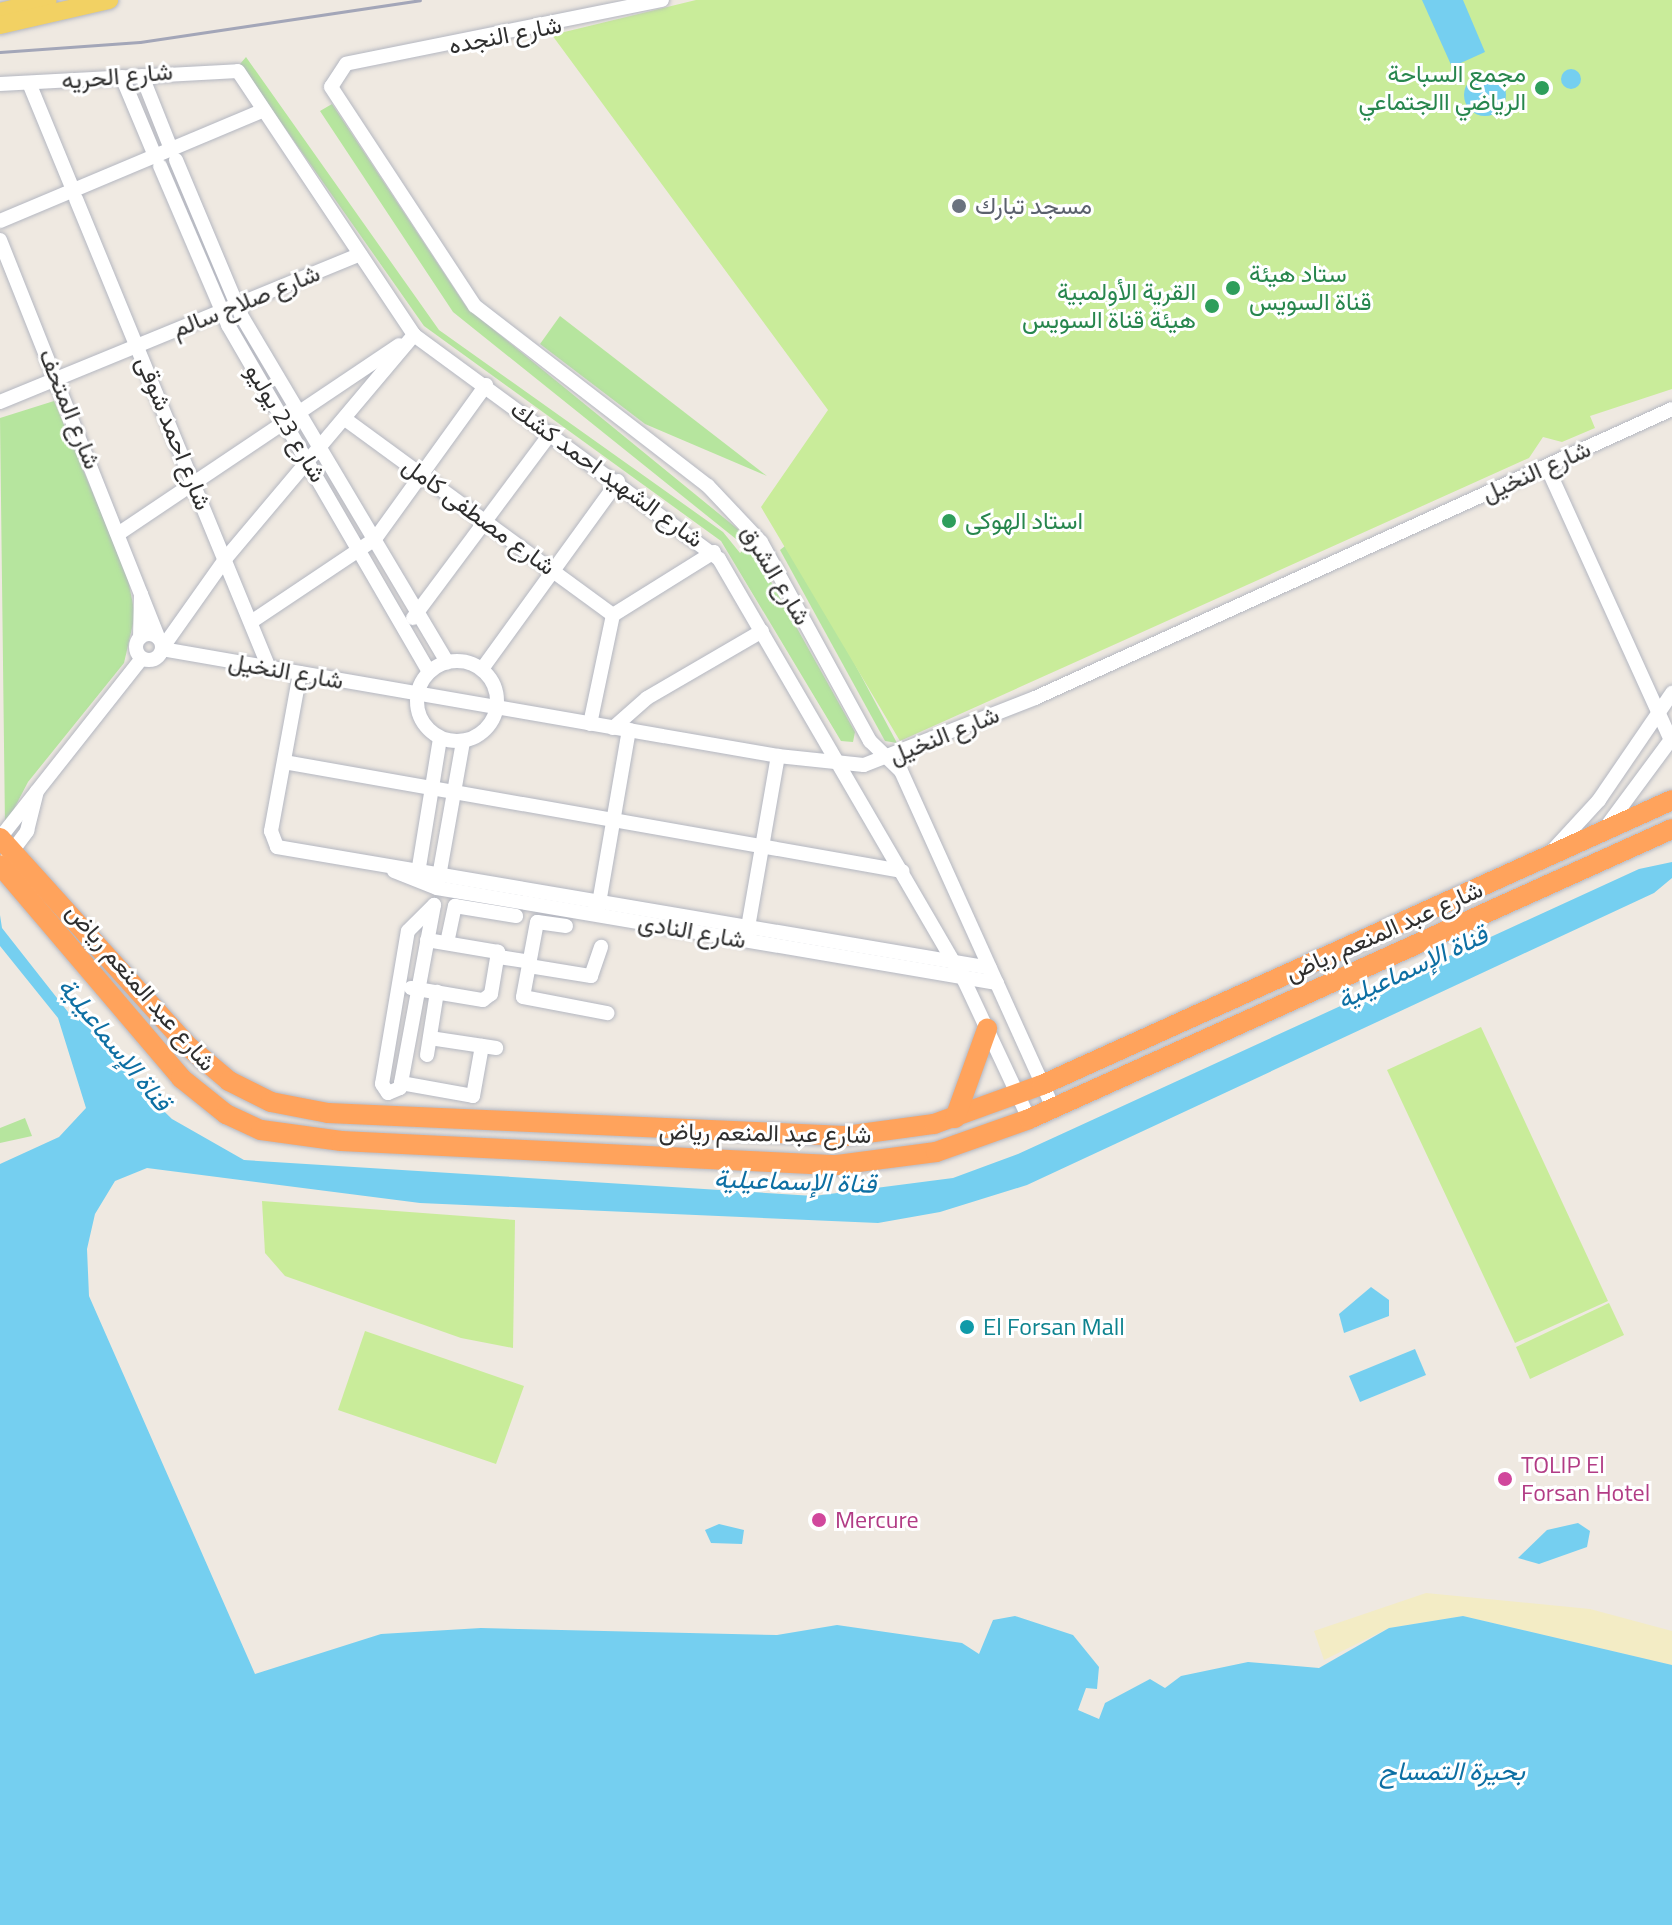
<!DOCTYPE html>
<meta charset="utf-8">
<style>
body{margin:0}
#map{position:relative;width:1672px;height:1925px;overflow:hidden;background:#efe9e1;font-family:"Titillium Web",Vazirmatn,sans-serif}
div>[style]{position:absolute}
.green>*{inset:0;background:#b6e59e}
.sand>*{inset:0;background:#f3ecc5}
.pitch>*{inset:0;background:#c9ec9a}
.water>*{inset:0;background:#75cff0}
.round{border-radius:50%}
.roads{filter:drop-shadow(0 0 2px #b4b7c1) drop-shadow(0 0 2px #b4b7c1)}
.minor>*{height:14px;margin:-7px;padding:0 7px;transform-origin:7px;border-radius:7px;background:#fff}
.minor>.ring{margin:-7px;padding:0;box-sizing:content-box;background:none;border:14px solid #fff;border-radius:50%}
.major>*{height:18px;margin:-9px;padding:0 9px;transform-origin:9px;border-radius:9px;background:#f2d163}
.highway>*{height:20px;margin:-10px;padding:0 10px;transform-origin:10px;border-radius:10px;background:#ffa35c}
.rail>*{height:3px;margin:-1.5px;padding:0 1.5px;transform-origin:1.5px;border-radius:1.5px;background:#a3a6b8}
.dots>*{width:22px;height:22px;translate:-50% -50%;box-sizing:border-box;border:4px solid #fff;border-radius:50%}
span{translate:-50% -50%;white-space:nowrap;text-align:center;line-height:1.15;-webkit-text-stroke:6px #fff;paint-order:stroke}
.street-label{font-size:24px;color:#2e2e2e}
.leisure-label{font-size:24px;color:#27864d}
.right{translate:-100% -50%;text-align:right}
.left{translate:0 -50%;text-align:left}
.worship-label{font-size:24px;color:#5b616d}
.culture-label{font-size:24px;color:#0d838f}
.hotel-label{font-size:24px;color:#b23c85}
.water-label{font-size:26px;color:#0d6fa3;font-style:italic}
</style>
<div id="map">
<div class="green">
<div style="clip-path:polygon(246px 57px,439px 330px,723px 532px,740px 553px,746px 547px,453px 312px,320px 111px,332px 104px,467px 308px,745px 535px,855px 732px,853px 742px,841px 741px,721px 541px,424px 326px,240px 64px)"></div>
<div style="clip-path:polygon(560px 316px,767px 476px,645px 424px,540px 344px)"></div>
<div style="clip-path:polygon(54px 401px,127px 574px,135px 615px,124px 663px,28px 782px,5px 826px,0 418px)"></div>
<div style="clip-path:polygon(785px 546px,842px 640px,897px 743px,885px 741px,780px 550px)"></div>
<div style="clip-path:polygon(25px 1118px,32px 1136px,0 1143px,0 1128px)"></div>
</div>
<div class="sand">
<div style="clip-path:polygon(1426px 1593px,1590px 1609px,1672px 1631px,1672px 1665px,1463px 1616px,1389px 1628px,1324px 1660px,1314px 1631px)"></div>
</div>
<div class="pitch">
<div style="clip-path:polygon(696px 0,1672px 0,1672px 389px,1590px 416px,1595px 428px,1562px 442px,1543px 437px,1529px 458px,900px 741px,761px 507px,828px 410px,552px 35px)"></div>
<div style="clip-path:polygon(1481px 1027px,1608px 1301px,1515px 1343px,1387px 1070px)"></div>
<div style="clip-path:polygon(262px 1201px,515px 1220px,513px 1348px,461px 1338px,285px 1276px,265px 1253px)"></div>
<div style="clip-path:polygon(1609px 1303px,1624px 1335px,1530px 1379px,1516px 1347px)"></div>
<div style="clip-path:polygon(365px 1331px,524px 1386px,496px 1464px,338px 1410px)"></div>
</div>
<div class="water">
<div style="clip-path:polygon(1422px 0,1463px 0,1485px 52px,1452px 67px)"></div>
<div class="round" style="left:1561px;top:69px;width:20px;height:20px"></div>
<div class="round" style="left:1464px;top:74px;width:42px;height:42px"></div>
<div style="clip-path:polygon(1672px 862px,1672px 878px,1654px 893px,1027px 1185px,940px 1212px,878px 1223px,420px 1203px,147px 1168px,115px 1181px,95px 1214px,87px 1249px,89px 1296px,255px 1674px,381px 1634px,481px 1628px,777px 1635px,837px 1625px,962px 1643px,979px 1654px,993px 1620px,1015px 1616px,1073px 1635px,1099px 1667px,1097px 1689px,1086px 1688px,1078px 1710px,1099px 1719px,1105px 1703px,1150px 1679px,1165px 1688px,1181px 1676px,1248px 1662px,1319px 1668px,1389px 1628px,1463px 1616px,1672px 1665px,1672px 1925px,0 1925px,0 1164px,59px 1137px,86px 1108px,58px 1018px,0 946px,0 915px,2px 928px,68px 1012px,89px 1023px,143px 1091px,172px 1119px,244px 1160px,814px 1196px,953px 1178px,1018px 1154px,1639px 869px)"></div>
<div style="clip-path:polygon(1371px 1287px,1389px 1300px,1389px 1316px,1344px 1333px,1339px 1314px)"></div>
<div style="clip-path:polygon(1415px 1349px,1426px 1375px,1360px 1402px,1349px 1376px)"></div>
<div style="clip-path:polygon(1578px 1523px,1590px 1531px,1587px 1547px,1539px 1564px,1518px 1558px,1547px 1530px)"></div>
<div style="clip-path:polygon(719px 1524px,744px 1530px,742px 1544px,711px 1543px,705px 1530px)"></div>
</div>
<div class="roads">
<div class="minor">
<div style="left:662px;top:0;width:322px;rotate:168.6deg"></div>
<div style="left:346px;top:64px;width:27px;rotate:123deg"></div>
<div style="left:331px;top:87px;width:262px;rotate:56.7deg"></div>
<div style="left:475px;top:306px;width:294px;rotate:37.7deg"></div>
<div style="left:708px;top:486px;width:77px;rotate:46.6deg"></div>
<div style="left:761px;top:542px;width:227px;rotate:61.3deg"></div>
<div style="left:870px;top:741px;width:43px;rotate:44.1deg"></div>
<div style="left:901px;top:771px;width:370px;rotate:65.7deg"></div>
<div style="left:142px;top:76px;width:79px;rotate:68.3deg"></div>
<div style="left:122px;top:77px;width:86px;rotate:67.3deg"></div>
<div style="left:29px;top:83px;width:116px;rotate:67.6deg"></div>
<div style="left:0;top:84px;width:238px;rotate:-3.1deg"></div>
<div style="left:238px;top:71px;width:317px;rotate:56.3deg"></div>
<div style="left:414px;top:335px;width:378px;rotate:36.3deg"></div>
<div style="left:719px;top:559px;width:487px;rotate:59.8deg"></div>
<div style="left:964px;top:980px;width:153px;rotate:64.9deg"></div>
<div style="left:176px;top:160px;width:168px;rotate:67.2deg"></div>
<div style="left:241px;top:315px;width:404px;rotate:59.3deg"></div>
<div style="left:160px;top:166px;width:173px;rotate:66.8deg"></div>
<div style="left:228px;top:325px;width:401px;rotate:59.9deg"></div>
<div style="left:76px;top:199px;width:507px;rotate:67.63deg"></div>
<div style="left:0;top:221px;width:284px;rotate:-22.8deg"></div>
<div style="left:0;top:240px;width:428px;rotate:68.3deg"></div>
<div style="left:0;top:402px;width:389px;rotate:-22.3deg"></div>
<div style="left:345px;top:419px;width:332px;rotate:36.2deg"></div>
<div style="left:1547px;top:467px;width:300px;rotate:65.6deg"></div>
<div style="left:121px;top:532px;width:335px;rotate:-33.9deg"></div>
<div style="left:413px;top:618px;width:231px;rotate:-53.3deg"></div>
<div style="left:251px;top:622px;width:149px;rotate:-33.8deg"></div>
<div style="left:375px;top:539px;width:190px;rotate:-54.2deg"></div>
<div class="ring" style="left:136px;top:634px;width:12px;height:12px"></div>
<div style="left:140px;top:638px;width:44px;rotate:-88.7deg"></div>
<div style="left:163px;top:647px;width:109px;rotate:-54.7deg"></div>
<div style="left:226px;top:558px;width:292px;rotate:-49.9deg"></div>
<div style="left:162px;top:649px;width:625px;rotate:9.85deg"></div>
<div style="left:778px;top:756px;width:86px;rotate:6deg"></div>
<div style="left:864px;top:765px;width:184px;rotate:-21.4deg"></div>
<div style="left:1035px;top:698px;width:699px;rotate:-24.4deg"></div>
<div class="ring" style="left:417px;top:661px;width:66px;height:66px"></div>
<div style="left:482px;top:669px;width:232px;rotate:-54.1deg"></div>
<div style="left:300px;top:673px;width:161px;rotate:100.4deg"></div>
<div style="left:271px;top:831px;width:17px;rotate:69deg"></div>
<div style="left:277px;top:847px;width:723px;rotate:9.63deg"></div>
<div style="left:590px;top:724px;width:111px;rotate:-78.1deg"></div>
<div style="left:613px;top:615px;width:119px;rotate:-32deg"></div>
<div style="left:613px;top:728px;width:45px;rotate:-41.4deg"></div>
<div style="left:647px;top:698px;width:133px;rotate:-30.2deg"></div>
<div style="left:284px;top:762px;width:628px;rotate:10deg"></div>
<div style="left:1604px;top:830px;width:114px;rotate:-53.5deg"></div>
<div style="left:0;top:838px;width:229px;rotate:-51.7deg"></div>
<div style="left:1554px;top:849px;width:67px;rotate:-47.4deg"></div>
<div style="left:1599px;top:800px;width:130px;rotate:-55.7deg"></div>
<div style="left:7px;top:858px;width:34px;rotate:-53deg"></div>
<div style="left:27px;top:831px;width:41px;rotate:-76deg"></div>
<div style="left:394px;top:871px;width:46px;rotate:21.6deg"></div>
<div style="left:437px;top:888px;width:568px;rotate:9.63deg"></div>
<div style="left:417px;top:879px;width:143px;rotate:-80.7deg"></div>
<div style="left:438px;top:882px;width:143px;rotate:-79.9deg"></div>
<div style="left:434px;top:905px;width:186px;rotate:100.5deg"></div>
<div style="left:400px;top:1088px;width:13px;rotate:157deg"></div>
<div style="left:388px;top:1093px;width:11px;rotate:-124deg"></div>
<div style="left:382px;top:1084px;width:155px;rotate:-80.4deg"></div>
<div style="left:408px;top:931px;width:37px;rotate:-45deg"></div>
<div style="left:598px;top:909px;width:182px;rotate:-80.2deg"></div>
<div style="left:566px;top:926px;width:29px;rotate:-172deg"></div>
<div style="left:537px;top:922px;width:76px;rotate:100.6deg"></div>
<div style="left:523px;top:997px;width:86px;rotate:10.8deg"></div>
<div style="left:747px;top:933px;width:180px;rotate:-80.1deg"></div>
<div style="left:447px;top:943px;width:38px;rotate:-78deg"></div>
<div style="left:455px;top:906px;width:62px;rotate:9.3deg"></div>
<div style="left:499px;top:957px;width:30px;rotate:9deg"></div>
<div style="left:529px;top:966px;width:63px;rotate:9.2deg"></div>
<div style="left:591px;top:976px;width:31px;rotate:-71deg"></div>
<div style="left:411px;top:988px;width:73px;rotate:9.5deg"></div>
<div style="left:483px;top:1000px;width:10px;rotate:-37deg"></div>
<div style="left:491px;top:994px;width:43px;rotate:-80.5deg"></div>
<div style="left:498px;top:952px;width:72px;rotate:-170.4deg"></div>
<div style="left:430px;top:1038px;width:67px;rotate:8.6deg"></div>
<div style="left:427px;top:1055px;width:64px;rotate:-81deg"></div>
<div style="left:401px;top:1083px;width:73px;rotate:10.2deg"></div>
<div style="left:473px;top:1096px;width:51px;rotate:-79.8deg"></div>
</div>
<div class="major">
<div style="left:0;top:12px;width:49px;rotate:-14deg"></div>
<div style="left:0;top:25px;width:112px;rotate:-12.9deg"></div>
</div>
<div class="highway">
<div style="left:0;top:838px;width:283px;rotate:47.9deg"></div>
<div style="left:190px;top:1048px;width:51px;rotate:40.2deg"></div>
<div style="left:229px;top:1081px;width:47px;rotate:26.6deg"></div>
<div style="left:271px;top:1102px;width:58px;rotate:10.9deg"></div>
<div style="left:328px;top:1113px;width:518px;rotate:2.55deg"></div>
<div style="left:845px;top:1136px;width:90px;rotate:-7.7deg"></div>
<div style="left:934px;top:1124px;width:115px;rotate:-19.9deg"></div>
<div style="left:1042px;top:1085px;width:691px;rotate:-24.34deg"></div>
<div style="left:0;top:865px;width:280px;rotate:49.6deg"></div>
<div style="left:181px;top:1078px;width:58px;rotate:38.7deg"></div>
<div style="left:226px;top:1114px;width:38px;rotate:25deg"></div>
<div style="left:261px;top:1130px;width:81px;rotate:7.8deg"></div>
<div style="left:341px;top:1141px;width:496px;rotate:2.8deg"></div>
<div style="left:836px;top:1165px;width:101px;rotate:-7.4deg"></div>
<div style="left:936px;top:1152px;width:99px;rotate:-19.5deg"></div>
<div style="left:1029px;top:1119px;width:705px;rotate:-24.28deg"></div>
<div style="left:955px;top:1118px;width:95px;rotate:-70.2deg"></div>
</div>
</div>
<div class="rail">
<div style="left:0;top:52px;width:140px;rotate:-4.1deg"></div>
<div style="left:140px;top:42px;width:283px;rotate:-8.5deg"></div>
</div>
<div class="dots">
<div style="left:1542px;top:88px;background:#2e9e5b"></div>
<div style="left:959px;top:206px;background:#6b7280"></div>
<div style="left:1233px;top:288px;background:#2e9e5b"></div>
<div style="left:1212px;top:306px;background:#2e9e5b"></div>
<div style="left:949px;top:521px;background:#2e9e5b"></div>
<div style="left:967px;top:1327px;background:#0f9aa8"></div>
<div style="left:1505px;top:1479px;background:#d1479c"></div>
<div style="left:819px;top:1520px;background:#d1479c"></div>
</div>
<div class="street-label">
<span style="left:505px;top:35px;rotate:-11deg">شارع النجده</span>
<span style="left:117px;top:76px;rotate:-5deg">شارع الحريه</span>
<span style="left:246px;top:301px;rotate:-22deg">شارع صلاح سالم</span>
<span style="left:70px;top:409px;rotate:68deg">شارع المتحف</span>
<span style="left:286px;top:423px;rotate:59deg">شارع 23 يوليو</span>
<span style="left:174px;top:433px;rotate:68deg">شارع احمد شوقى</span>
<span style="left:1536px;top:471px;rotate:-24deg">شارع النخيل</span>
<span style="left:607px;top:474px;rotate:36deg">شارع الشهيد احمد كشك</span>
<span style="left:479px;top:516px;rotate:36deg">شارع مصطفى كامل</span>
<span style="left:776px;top:575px;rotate:59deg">شارع الشرق</span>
<span style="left:286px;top:671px;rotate:10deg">شارع النخيل</span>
<span style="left:944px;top:735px;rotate:-22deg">شارع النخيل</span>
<span style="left:692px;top:931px;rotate:10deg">شارع النادى</span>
<span style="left:1384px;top:931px;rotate:-24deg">شارع عبد المنعم رياض</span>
<span style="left:141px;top:987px;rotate:49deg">شارع عبد المنعم رياض</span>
<span style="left:765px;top:1133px;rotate:1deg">شارع عبد المنعم رياض</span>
</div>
<div class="leisure-label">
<span class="right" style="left:1526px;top:88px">مجمع السباحة<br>الرياضي االجتماعي</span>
<span class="left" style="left:1249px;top:288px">ستاد هيئة<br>قناة السويس</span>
<span class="right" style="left:1196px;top:306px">القرية الأولمبية<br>هيئة قناة السويس</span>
<span class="left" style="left:965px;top:521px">استاد الهوكى</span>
</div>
<div class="worship-label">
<span class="left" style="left:975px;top:206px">مسجد تبارك</span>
</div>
<div class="culture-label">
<span class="left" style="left:983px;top:1327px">El Forsan Mall</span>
</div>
<div class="hotel-label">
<span class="left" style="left:1521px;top:1479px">TOLIP El<br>Forsan Hotel</span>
<span class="left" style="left:835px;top:1520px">Mercure</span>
</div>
<div class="water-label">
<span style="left:1412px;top:967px;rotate:-25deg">قناة الإسماعيلية</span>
<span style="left:115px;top:1044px;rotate:51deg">قناة الإسماعيلية</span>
<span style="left:795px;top:1181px;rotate:2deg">قناة الإسماعيلية</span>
<span style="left:1452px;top:1771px">بحيرة التمساح</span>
</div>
</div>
